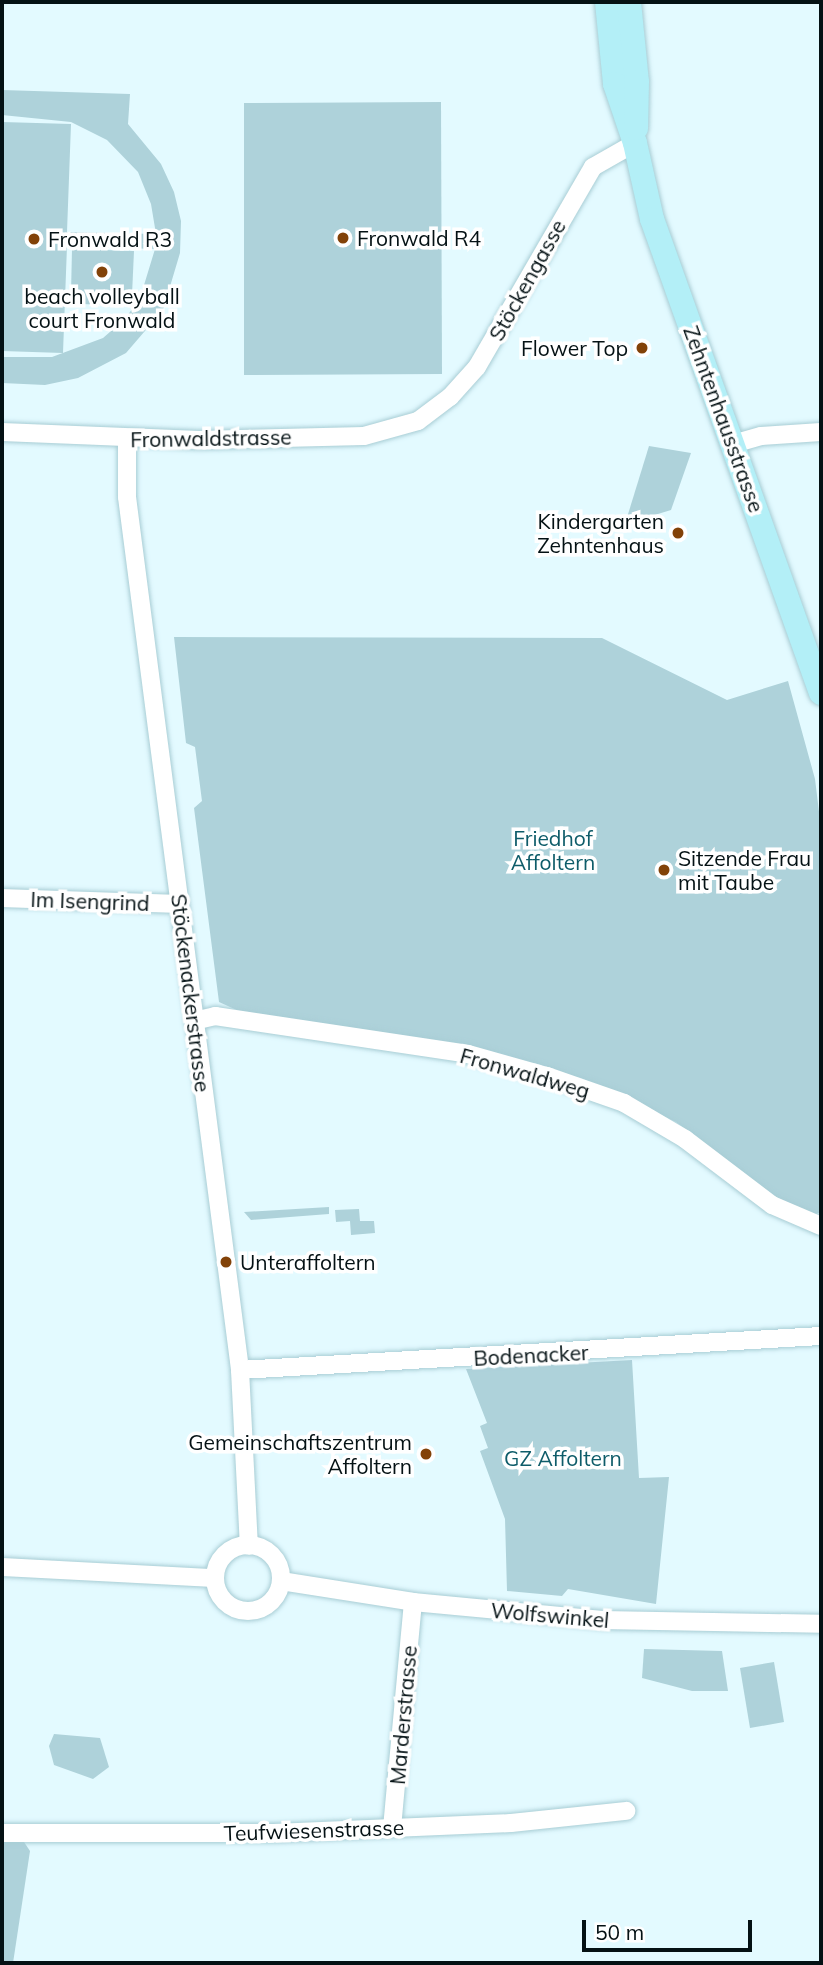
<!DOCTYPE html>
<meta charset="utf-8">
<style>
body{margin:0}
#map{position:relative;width:823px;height:1965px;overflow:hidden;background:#e3faff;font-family:Mulish,sans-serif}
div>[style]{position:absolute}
.green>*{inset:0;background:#aed2da}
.roads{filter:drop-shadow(0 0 2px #a8cdd5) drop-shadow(0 0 2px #a8cdd5)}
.street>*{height:18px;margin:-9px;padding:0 9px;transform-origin:9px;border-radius:9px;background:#fff}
.street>.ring{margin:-9px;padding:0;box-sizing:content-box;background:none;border:18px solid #fff;border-radius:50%}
.secondary>*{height:24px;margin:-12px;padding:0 12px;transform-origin:12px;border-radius:12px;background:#b3eff7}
.dots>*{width:19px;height:19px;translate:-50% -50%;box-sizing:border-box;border:4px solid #fff;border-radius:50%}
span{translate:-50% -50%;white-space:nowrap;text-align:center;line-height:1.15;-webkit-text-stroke:7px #fff;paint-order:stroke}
.poi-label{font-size:21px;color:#041114}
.left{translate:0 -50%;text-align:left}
.right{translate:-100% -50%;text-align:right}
.street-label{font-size:21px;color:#041114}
.park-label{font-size:21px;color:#0e5c69}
.frame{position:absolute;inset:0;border:4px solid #041114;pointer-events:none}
.scale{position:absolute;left:582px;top:1920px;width:170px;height:32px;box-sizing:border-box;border:4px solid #041114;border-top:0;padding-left:9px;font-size:21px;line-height:24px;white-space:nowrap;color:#041114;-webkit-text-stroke:5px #fff;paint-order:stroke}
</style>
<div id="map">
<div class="green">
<div style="clip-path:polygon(2px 90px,130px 94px,128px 124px,161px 164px,174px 192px,181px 221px,180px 253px,163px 310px,126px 353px,78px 378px,45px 385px,2px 383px,2px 357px,52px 357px,103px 338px,126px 318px,141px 295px,155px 249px,67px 246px,63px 353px,2px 351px,2px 122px,71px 124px,67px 232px,156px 234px,151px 204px,138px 172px,107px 140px,71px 122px,2px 115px)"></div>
<div style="clip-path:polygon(441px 102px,442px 374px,244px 375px,244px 103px)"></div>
<div style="clip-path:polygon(72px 249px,134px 251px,132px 295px,122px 305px,78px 304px,71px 294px)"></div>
<div style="clip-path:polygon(649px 446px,691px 453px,671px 510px,625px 524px)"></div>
<div style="clip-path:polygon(174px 637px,602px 638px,727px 700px,788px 681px,815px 779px,821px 828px,821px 1212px,813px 1215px,772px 1195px,676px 1122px,581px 1078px,241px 1012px,219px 1002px,194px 808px,202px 801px,195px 747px,186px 743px)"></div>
<div style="clip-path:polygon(329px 1207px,329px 1214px,251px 1220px,244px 1212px)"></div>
<div style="clip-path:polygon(359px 1209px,360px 1221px,374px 1221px,375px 1233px,351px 1235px,350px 1221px,336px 1222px,335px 1210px)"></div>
<div style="clip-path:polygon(632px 1360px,639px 1478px,669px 1477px,656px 1604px,568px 1589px,562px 1596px,507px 1591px,505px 1519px,480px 1451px,488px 1448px,480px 1426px,487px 1423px,466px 1369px)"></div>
<div style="clip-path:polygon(644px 1649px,722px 1651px,728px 1691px,692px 1691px,642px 1678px)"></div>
<div style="clip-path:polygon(774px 1662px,784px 1722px,750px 1728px,740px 1668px)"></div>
<div style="clip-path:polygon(54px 1734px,100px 1738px,109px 1767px,93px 1779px,54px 1765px,49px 1746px)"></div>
<div style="clip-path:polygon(2px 1837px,22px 1839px,30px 1851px,13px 1963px,2px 1963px)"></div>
</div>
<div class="roads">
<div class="street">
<div style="left:2px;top:432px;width:197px;rotate:2.3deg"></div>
<div style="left:199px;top:440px;width:165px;rotate:-1.4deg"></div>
<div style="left:364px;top:436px;width:56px;rotate:-15.5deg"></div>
<div style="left:418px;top:421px;width:40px;rotate:-37deg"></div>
<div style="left:450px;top:397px;width:40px;rotate:-48deg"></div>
<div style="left:477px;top:367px;width:231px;rotate:-59.9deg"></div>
<div style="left:593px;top:167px;width:48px;rotate:-29.7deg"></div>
<div style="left:127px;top:440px;width:57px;rotate:90deg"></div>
<div style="left:127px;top:497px;width:880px;rotate:82.62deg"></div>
<div style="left:240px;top:1370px;width:176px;rotate:87.1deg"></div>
<div style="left:733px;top:444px;width:29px;rotate:-16deg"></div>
<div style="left:761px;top:436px;width:60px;rotate:-3.8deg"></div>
<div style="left:2px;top:898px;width:177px;rotate:1.9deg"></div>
<div style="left:194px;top:1021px;width:22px;rotate:-13deg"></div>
<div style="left:215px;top:1016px;width:256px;rotate:8.5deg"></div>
<div style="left:468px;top:1054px;width:82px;rotate:15.6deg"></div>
<div style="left:547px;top:1076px;width:82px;rotate:19.3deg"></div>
<div style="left:624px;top:1103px;width:71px;rotate:30.5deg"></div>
<div style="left:685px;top:1139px;width:109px;rotate:37.2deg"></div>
<div style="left:772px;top:1205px;width:53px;rotate:23.2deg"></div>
<div style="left:240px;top:1370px;width:582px;rotate:-3.35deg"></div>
<div class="ring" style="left:215px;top:1545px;width:48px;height:48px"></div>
<div style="left:2px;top:1567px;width:213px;rotate:3deg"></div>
<div style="left:281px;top:1581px;width:134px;rotate:9deg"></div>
<div style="left:413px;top:1602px;width:190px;rotate:5.4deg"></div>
<div style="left:602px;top:1620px;width:219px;rotate:1deg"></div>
<div style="left:392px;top:1828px;width:227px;rotate:-84.7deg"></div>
<div style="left:2px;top:1833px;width:272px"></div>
<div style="left:274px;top:1833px;width:237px;rotate:-2.4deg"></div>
<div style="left:511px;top:1823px;width:116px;rotate:-6deg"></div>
</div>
<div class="secondary">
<div style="left:607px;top:2px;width:82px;rotate:84.4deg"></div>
<div style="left:615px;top:84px;width:62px;rotate:71.3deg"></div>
<div style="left:635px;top:143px;width:78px;rotate:77.4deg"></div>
<div style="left:652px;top:219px;width:503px;rotate:70.38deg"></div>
<div style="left:629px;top:2px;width:80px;rotate:84.3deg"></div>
<div style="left:637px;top:82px;width:46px;rotate:91.2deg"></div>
</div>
</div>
<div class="dots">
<div style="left:343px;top:238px;background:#824208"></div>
<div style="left:34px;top:239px;background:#824208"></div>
<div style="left:102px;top:272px;background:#824208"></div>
<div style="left:642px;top:348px;background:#824208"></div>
<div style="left:678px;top:533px;background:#824208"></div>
<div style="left:664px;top:870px;background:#824208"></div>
<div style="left:226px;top:1262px;background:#824208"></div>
<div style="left:426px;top:1454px;background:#824208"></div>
</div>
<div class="poi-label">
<span class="left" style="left:357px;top:238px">Fronwald R4</span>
<span class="left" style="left:48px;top:239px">Fronwald R3</span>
<span style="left:102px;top:308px">beach volleyball<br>court Fronwald</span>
<span class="right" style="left:628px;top:348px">Flower Top</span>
<span class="right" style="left:664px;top:533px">Kindergarten<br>Zehntenhaus</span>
<span class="left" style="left:678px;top:870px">Sitzende Frau<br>mit Taube</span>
<span class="left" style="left:240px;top:1262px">Unteraffoltern</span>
<span class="right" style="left:412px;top:1454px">Gemeinschaftszentrum<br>Affoltern</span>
</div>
<div class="street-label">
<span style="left:527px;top:280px;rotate:-61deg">Stöckengasse</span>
<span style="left:724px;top:419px;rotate:70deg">Zehntenhausstrasse</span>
<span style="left:211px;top:438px;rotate:-1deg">Fronwaldstrasse</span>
<span style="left:90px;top:901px;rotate:2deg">Im Isengrind</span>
<span style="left:191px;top:993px;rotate:83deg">Stöckenackerstrasse</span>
<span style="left:525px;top:1073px;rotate:16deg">Fronwaldweg</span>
<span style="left:531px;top:1355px;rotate:-3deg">Bodenacker</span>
<span style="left:550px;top:1615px;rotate:5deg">Wolfswinkel</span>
<span style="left:403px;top:1715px;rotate:-85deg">Marderstrasse</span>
<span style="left:314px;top:1830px;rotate:-2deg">Teufwiesenstrasse</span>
</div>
<div class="park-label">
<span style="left:553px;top:850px">Friedhof<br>Affoltern</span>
<span style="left:563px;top:1458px">GZ Affoltern</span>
</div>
<div class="frame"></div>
<div class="scale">50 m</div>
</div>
